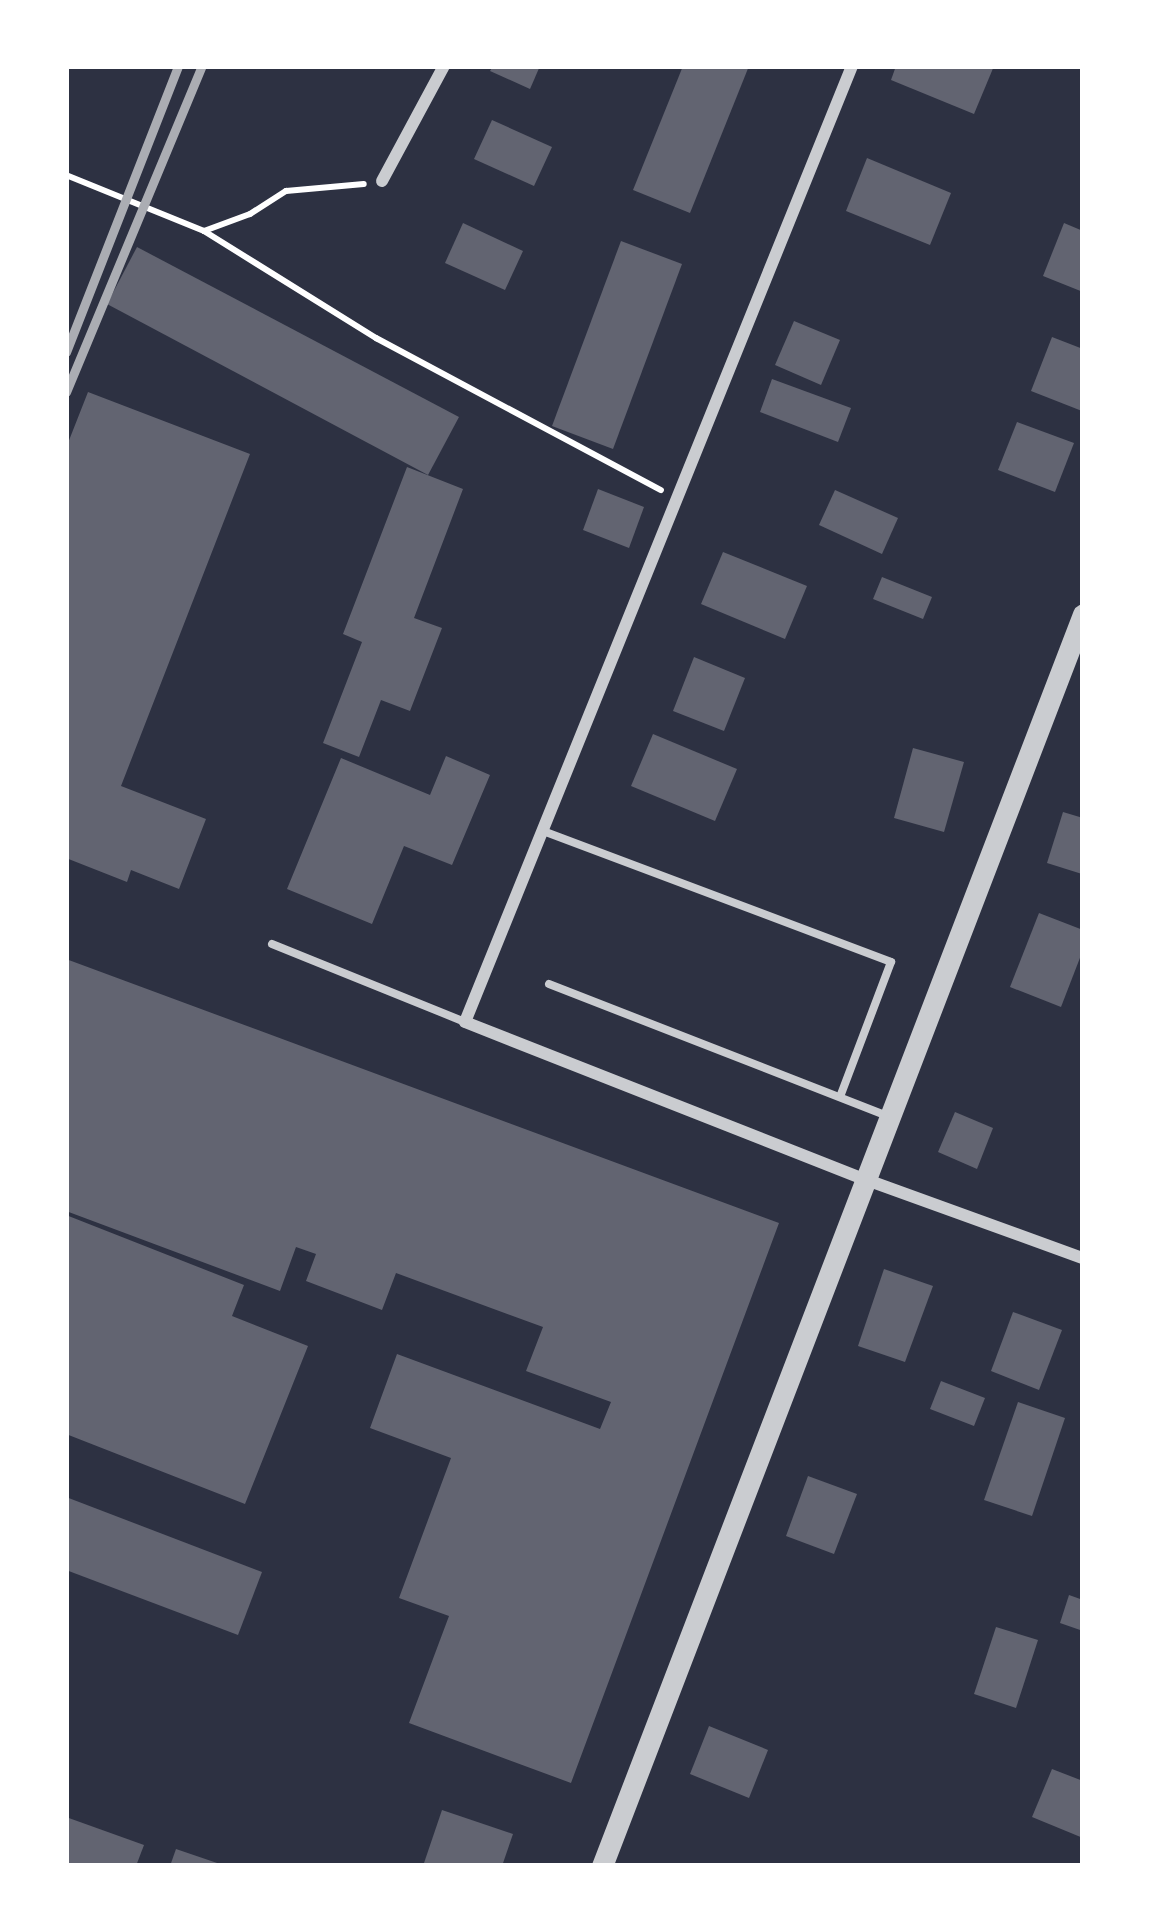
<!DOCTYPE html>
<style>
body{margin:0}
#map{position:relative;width:1149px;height:1932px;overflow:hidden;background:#2d3142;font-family:Helvetica,sans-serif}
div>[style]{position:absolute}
.building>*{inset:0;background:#626471}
.path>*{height:6px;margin:-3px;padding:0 3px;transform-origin:3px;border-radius:3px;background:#fff}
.service>*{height:8px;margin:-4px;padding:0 4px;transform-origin:4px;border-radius:4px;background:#caccd0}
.minor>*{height:12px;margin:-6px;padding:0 6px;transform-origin:6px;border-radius:6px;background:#caccd0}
.tertiary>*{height:21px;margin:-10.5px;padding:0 10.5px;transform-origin:10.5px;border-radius:10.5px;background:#caccd0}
.rail>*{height:9px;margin:-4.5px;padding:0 4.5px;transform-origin:4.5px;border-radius:4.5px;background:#abadb3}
span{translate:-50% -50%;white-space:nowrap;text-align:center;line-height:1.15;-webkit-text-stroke:9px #fff;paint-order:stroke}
.frame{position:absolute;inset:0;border:69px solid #fff;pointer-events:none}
</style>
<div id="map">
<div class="building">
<div style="clip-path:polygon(493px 66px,540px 66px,530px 89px,490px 71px)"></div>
<div style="clip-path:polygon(683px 66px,749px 66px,690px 213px,633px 190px)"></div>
<div style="clip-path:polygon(896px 66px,994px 66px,974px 114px,891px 80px)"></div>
<div style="clip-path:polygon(492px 120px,552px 147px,534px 186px,474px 159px)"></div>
<div style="clip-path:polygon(867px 158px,951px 193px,930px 245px,846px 211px)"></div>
<div style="clip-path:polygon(463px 223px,523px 251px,505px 290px,445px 263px)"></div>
<div style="clip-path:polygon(1064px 223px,1083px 231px,1083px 292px,1043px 276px)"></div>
<div style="clip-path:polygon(621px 241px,682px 264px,613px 449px,552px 426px)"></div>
<div style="clip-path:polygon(137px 247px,459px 417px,428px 475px,107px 304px)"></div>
<div style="clip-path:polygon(794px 321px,840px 340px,821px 385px,775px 365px)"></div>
<div style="clip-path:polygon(1052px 337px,1083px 349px,1082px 411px,1031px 391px)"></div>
<div style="clip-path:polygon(772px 379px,851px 408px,838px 442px,760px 412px)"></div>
<div style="clip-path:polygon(88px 392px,250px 454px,121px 786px,206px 819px,179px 889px,131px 870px,127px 882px,66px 858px,66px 448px)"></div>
<div style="clip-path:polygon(1017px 422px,1074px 443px,1055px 492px,998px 470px)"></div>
<div style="clip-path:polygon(407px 467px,463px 489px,414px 618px,442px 628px,410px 711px,381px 700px,359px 757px,323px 743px,362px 642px,343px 634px)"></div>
<div style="clip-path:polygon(598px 489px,644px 507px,629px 548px,583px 530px)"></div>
<div style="clip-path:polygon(835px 490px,898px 518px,882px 554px,819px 525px)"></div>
<div style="clip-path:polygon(723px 552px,807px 586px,785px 639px,701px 604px)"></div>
<div style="clip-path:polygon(882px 577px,932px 597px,923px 619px,873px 599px)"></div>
<div style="clip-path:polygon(694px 657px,745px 678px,724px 731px,673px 711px)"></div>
<div style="clip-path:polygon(653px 734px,737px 769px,715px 821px,631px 786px)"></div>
<div style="clip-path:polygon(913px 748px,964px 762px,944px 832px,894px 818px)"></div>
<div style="clip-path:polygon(446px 756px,490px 775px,452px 865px,404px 846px,372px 924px,287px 889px,341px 758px,430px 795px)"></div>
<div style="clip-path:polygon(1063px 812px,1083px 818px,1082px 874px,1047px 863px)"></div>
<div style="clip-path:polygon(1039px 913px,1083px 930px,1083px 950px,1061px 1007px,1010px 987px)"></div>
<div style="clip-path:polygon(66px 959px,779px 1223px,571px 1783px,409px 1723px,449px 1616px,399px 1598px,451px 1458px,370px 1428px,397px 1354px,600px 1429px,611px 1402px,526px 1371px,543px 1327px,396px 1273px,382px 1310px,306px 1281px,316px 1254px,296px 1247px,280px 1291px,66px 1211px)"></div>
<div style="clip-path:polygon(955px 1112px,993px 1128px,977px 1169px,938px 1152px)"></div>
<div style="clip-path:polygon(66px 1215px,244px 1285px,232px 1316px,308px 1346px,245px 1504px,66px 1434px)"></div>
<div style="clip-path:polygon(884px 1269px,933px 1286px,905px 1362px,858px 1346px)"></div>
<div style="clip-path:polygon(1013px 1312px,1062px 1330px,1039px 1390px,991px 1371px)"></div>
<div style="clip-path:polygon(941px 1381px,985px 1398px,974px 1426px,930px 1409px)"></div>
<div style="clip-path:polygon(1018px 1402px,1065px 1418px,1032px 1516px,984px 1500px)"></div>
<div style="clip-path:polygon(808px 1476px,857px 1494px,834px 1554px,786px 1536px)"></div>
<div style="clip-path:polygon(66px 1497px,262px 1572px,238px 1635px,66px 1570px)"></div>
<div style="clip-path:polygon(1069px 1595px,1083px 1600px,1083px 1631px,1060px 1623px)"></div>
<div style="clip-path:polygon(996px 1627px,1038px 1640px,1016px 1708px,974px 1694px)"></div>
<div style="clip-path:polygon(709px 1726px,768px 1750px,749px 1798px,690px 1774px)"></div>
<div style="clip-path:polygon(1052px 1769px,1083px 1781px,1083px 1838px,1032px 1817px)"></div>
<div style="clip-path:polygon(442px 1810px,513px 1834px,502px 1866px,423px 1866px)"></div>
<div style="clip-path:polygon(66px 1817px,144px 1845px,136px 1866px,66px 1866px)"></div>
<div style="clip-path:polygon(176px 1849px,223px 1865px,223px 1866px,170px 1866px)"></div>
</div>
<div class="path">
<div style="left:66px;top:175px;width:149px;rotate:22.1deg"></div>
<div style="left:204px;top:231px;width:203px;rotate:31.9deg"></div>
<div style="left:376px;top:338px;width:323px;rotate:28.1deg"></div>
<div style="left:204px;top:231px;width:49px;rotate:-20.3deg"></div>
<div style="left:250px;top:214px;width:43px;rotate:-32.6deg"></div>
<div style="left:286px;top:191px;width:78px;rotate:-5.1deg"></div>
</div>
<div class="service">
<div style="left:543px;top:831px;width:372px;rotate:20.6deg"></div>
<div style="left:891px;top:962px;width:144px;rotate:110.7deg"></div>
<div style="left:272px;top:944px;width:208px;rotate:22deg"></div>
<div style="left:549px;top:984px;width:366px;rotate:21.3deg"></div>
</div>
<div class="minor">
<div style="left:852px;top:66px;width:1031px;rotate:112.04deg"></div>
<div style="left:465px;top:1022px;width:432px;rotate:21.5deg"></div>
<div style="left:867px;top:1180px;width:230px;rotate:19.9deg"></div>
<div style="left:382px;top:181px;width:131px;rotate:-61.7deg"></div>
</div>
<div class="tertiary">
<div style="left:602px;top:1866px;width:1341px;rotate:-68.98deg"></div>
</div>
<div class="rail">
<div style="left:66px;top:352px;width:307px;rotate:-68.6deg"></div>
<div style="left:66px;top:392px;width:353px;rotate:-67.4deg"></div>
</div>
<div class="frame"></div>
</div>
